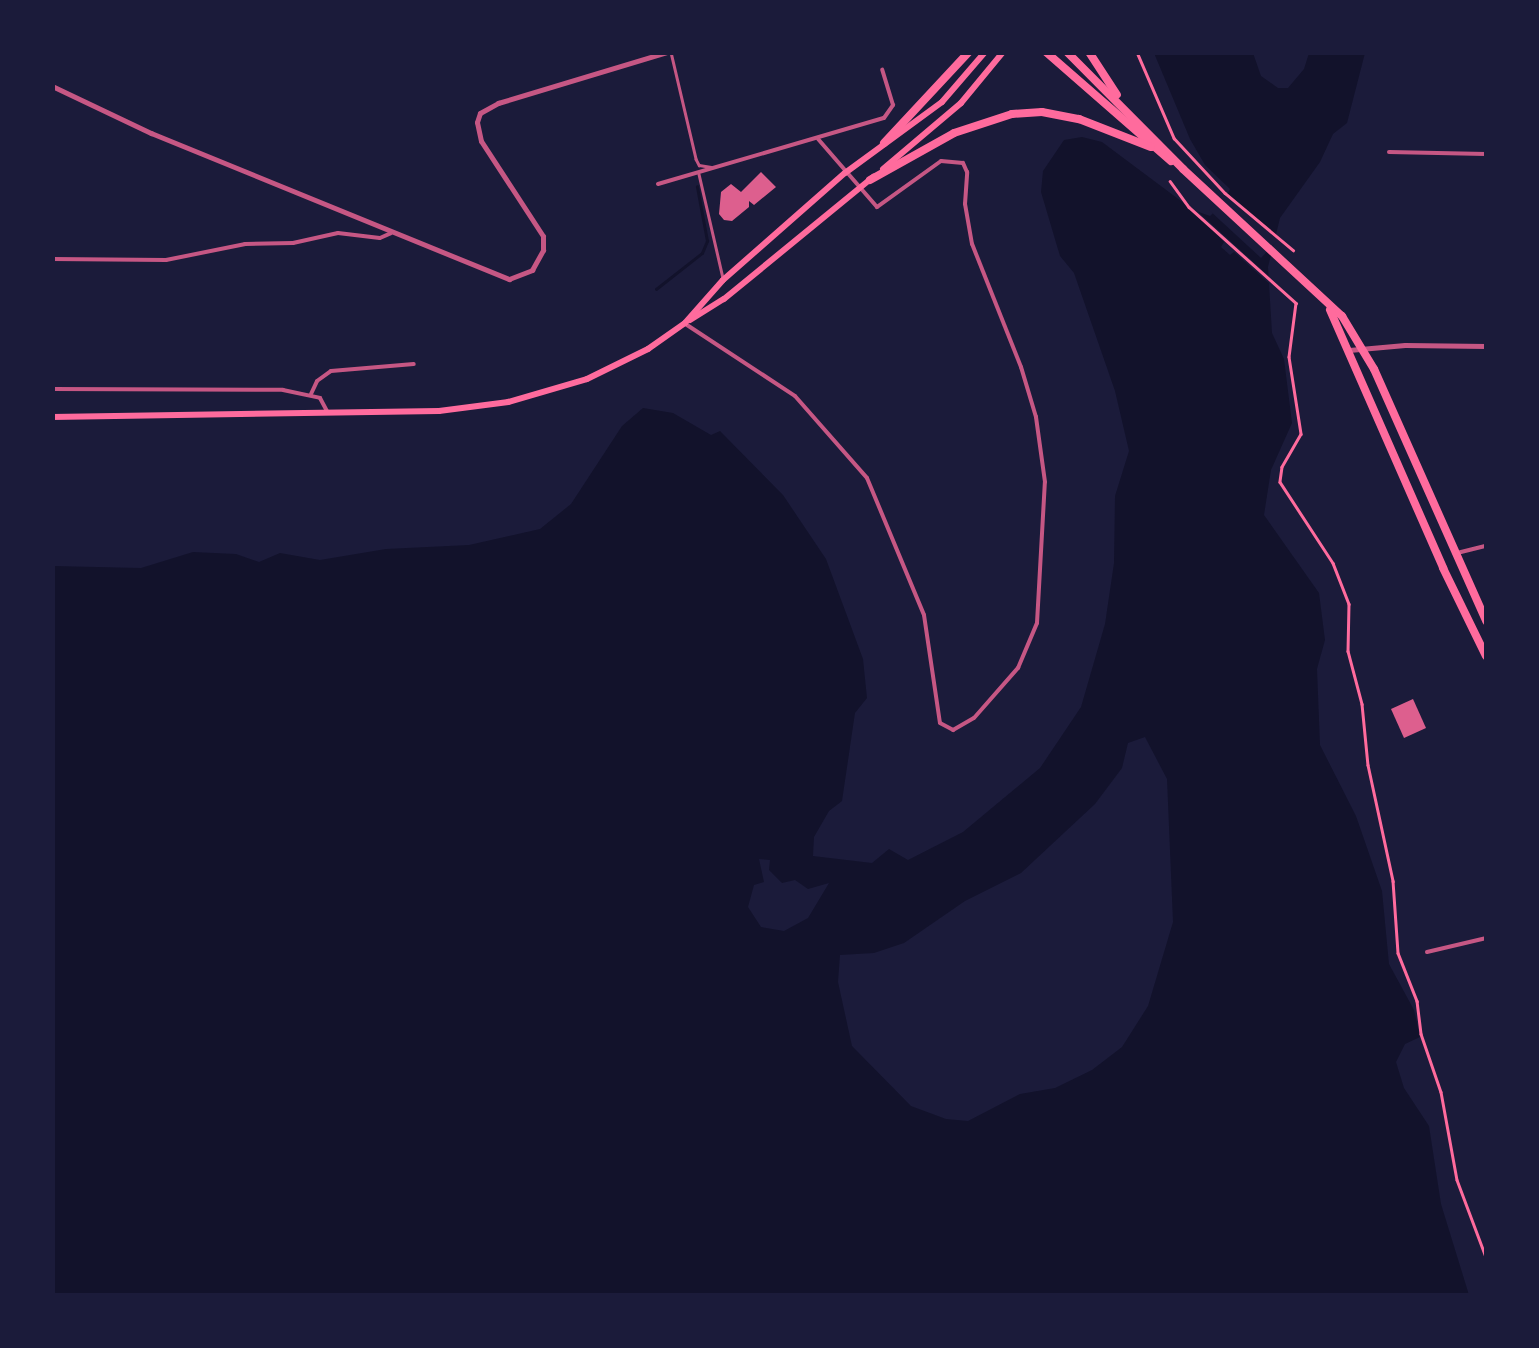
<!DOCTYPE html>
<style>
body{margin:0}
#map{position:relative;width:1539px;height:1348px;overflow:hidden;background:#1b1b3a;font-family:"PT Sans Narrow",sans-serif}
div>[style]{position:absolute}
.water>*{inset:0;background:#12122b}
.pier>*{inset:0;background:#1b1b3a}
.stream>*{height:2.5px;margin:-1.25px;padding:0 1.25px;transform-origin:1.25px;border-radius:1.25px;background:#12122b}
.building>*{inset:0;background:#dd5f8e}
.path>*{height:2.5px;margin:-1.25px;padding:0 1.25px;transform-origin:1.25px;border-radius:1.25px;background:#ff6b9d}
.service>*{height:2.5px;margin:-1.25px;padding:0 1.25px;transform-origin:1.25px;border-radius:1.25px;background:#c65784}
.minor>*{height:4px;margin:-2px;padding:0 2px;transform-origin:2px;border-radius:2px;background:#c65784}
.tertiary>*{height:5px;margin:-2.5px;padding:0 2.5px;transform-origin:2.5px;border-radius:2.5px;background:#c65784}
.primary>*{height:6px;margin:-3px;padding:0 3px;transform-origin:3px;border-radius:3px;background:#ff6b9d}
.trunk>*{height:8px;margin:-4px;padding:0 4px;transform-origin:4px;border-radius:4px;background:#ff6b9d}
span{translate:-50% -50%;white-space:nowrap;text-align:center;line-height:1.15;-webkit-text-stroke:10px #1b1b3a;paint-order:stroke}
.frame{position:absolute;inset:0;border:55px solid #1b1b3a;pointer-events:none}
</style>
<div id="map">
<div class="water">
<div style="clip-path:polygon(evenodd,1154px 53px,1253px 53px,1261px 76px,1278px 88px,1288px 88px,1304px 69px,1309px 53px,1365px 53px,1347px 123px,1333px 134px,1320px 162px,1280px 218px,1268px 267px,1272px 333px,1284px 359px,1292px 423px,1271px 470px,1264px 515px,1319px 593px,1325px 640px,1317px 669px,1320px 745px,1356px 816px,1382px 891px,1389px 964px,1414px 1010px,1420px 1037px,1405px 1044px,1396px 1062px,1404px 1088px,1429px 1126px,1441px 1204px,1469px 1295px,53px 1296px,53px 566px,141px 568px,193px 552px,236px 554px,259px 562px,280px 553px,320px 560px,386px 549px,469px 545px,540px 529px,571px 504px,622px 426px,643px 408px,673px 413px,711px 435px,720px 431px,783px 495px,826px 559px,863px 659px,867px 698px,855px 713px,842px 801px,829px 811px,814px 837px,813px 856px,872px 863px,889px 849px,908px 860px,963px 832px,1040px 768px,1081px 707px,1105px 624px,1114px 563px,1115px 496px,1129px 451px,1115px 391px,1074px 273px,1060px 256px,1041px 192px,1043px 171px,1064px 140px,1082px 137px,1102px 142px,1193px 210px,1210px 216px,1223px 204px,1230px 189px,1205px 165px,1190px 139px,1154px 53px,1145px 737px,1167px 779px,1173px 922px,1148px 1006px,1122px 1047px,1092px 1070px,1055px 1088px,1020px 1094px,968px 1121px,946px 1119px,911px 1106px,852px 1046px,838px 982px,840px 955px,874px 953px,904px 943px,965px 901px,1021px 873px,1095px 804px,1122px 768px,1128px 743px,1145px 737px,1154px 53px,759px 859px,770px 860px,769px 870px,782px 883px,795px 880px,808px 889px,829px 883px,808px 918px,784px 931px,761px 927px,748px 907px,754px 885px,764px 882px,759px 859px)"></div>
</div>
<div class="pier">
<div style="clip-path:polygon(1174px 190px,1271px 278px,1272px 286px,1234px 252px,1230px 255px,1221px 247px,1224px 242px)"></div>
<div style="clip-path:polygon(1226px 192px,1278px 240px,1261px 258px,1209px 210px)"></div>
</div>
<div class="stream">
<div style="left:656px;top:289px;width:58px;rotate:-38deg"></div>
<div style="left:702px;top:253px;width:13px;rotate:-67deg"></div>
<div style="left:707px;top:241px;width:55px;rotate:-100.5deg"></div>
</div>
<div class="building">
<div style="clip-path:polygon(761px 172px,776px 187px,754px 205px,749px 201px,749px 207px,732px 221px,724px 220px,719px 214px,721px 192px,731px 184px,741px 192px)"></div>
<div style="clip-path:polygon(1413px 699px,1426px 728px,1404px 738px,1391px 709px)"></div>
</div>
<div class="path">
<div style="left:1137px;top:52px;width:94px;rotate:66.7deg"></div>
<div style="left:1174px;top:138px;width:75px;rotate:47.2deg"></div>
<div style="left:1225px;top:193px;width:89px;rotate:40deg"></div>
<div style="left:1170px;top:181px;width:32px;rotate:54deg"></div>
<div style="left:1189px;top:207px;width:144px;rotate:41.9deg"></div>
<div style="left:1296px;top:303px;width:54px;rotate:97.4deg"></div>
<div style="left:1289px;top:357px;width:78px;rotate:81.1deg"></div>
<div style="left:1301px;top:434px;width:38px;rotate:120deg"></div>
<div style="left:1282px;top:467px;width:15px;rotate:98deg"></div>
<div style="left:1280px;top:482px;width:97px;rotate:56.8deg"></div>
<div style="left:1333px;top:563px;width:44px;rotate:68.7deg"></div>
<div style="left:1349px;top:604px;width:47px;rotate:91.2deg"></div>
<div style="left:1348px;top:651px;width:55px;rotate:75.2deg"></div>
<div style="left:1362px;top:704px;width:61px;rotate:84.4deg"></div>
<div style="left:1368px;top:765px;width:119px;rotate:77.8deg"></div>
<div style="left:1393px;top:881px;width:72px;rotate:86deg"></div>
<div style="left:1398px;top:953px;width:52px;rotate:68.4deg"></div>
<div style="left:1417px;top:1001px;width:33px;rotate:83deg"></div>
<div style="left:1421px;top:1034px;width:61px;rotate:71deg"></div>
<div style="left:1441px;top:1092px;width:89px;rotate:79.7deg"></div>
<div style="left:1457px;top:1180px;width:82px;rotate:69.4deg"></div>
</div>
<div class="service">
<div style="left:671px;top:52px;width:110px;rotate:76.8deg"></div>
<div style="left:696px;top:159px;width:7px;rotate:63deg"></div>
<div style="left:699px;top:165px;width:12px;rotate:9deg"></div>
<div style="left:699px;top:174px;width:107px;rotate:77deg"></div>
</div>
<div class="minor">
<div style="left:1389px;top:152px;width:97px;rotate:1.2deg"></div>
<div style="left:658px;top:184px;width:235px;rotate:-16.3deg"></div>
<div style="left:884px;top:118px;width:16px;rotate:-55deg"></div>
<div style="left:893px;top:105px;width:37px;rotate:-107deg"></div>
<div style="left:52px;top:259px;width:114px;rotate:0.5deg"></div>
<div style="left:166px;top:260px;width:81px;rotate:-11.4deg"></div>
<div style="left:245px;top:244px;width:48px;rotate:-1.2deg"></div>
<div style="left:293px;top:243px;width:46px;rotate:-12.5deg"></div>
<div style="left:338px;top:233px;width:42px;rotate:6.8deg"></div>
<div style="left:380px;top:238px;width:12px;rotate:-24deg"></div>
<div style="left:687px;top:325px;width:129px;rotate:33.3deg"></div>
<div style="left:795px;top:396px;width:109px;rotate:48.7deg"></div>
<div style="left:867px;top:478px;width:148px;rotate:67.4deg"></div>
<div style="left:924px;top:615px;width:109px;rotate:81.6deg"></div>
<div style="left:940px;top:723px;width:15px;rotate:28deg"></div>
<div style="left:953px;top:730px;width:24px;rotate:-30deg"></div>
<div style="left:974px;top:718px;width:67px;rotate:-48.7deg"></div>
<div style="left:1018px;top:668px;width:49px;rotate:-67.1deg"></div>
<div style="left:1037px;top:623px;width:141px;rotate:-86.8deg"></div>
<div style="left:1045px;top:482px;width:66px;rotate:-97.9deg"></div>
<div style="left:1036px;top:417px;width:52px;rotate:-106.7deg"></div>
<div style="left:1021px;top:367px;width:132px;rotate:-111.7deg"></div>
<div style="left:972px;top:244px;width:41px;rotate:-99.9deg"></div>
<div style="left:965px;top:204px;width:32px;rotate:-86deg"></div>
<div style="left:967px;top:172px;width:10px;rotate:-114deg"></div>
<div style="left:963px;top:163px;width:22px;rotate:-175deg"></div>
<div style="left:941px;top:161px;width:79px;rotate:144.3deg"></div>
<div style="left:877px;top:207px;width:90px;rotate:-130.9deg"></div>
<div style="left:52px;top:389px;width:231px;rotate:0.2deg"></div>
<div style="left:283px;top:390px;width:38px;rotate:12deg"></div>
<div style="left:320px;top:398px;width:17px;rotate:62deg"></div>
<div style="left:311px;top:394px;width:14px;rotate:-65deg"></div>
<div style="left:317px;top:381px;width:17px;rotate:-36deg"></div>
<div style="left:331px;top:371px;width:83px;rotate:-4.8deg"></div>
<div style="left:1457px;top:553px;width:30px;rotate:-14deg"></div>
<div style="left:1427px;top:952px;width:61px;rotate:-13.3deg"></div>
</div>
<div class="tertiary">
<div style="left:52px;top:86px;width:110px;rotate:25.4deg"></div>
<div style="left:151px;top:133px;width:387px;rotate:22.2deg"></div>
<div style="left:509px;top:279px;width:25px;rotate:-21deg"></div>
<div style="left:532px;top:270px;width:23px;rotate:-61deg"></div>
<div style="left:543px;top:250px;width:14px;rotate:-90deg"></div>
<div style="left:543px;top:236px;width:113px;rotate:-123.1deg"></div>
<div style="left:481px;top:141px;width:19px;rotate:-102deg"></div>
<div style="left:477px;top:122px;width:9px;rotate:-72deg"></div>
<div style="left:480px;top:113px;width:21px;rotate:-29deg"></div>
<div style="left:498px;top:103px;width:177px;rotate:-16.8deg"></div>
<div style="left:1349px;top:350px;width:56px;rotate:-5.1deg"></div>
<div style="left:1405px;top:345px;width:81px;rotate:0.7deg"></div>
</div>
<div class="primary">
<div style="left:883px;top:169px;width:102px;rotate:-40.2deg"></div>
<div style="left:961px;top:103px;width:66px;rotate:-50.5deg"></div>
<div style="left:690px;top:320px;width:40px;rotate:-32deg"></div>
<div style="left:724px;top:299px;width:193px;rotate:-39.3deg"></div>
<div style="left:52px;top:417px;width:387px;rotate:-0.9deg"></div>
<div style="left:439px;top:411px;width:70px;rotate:-7.4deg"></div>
<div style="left:508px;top:402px;width:82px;rotate:-16.2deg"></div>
<div style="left:587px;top:379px;width:68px;rotate:-26.2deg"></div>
<div style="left:648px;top:349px;width:45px;rotate:-35.1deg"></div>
<div style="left:685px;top:323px;width:57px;rotate:-48.5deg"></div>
<div style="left:723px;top:280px;width:162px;rotate:-41.3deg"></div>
<div style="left:845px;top:173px;width:120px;rotate:-36.2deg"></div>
<div style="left:942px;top:102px;width:66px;rotate:-49.3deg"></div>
</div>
<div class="trunk">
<div style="left:1046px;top:52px;width:166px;rotate:41.1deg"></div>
<div style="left:1067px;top:52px;width:165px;rotate:45.2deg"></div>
<div style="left:1183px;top:169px;width:217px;rotate:42.8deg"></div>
<div style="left:1342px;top:316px;width:62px;rotate:58.9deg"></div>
<div style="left:1374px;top:369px;width:276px;rotate:66deg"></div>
<div style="left:1089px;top:52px;width:51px;rotate:56.9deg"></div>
<div style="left:884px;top:143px;width:125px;rotate:-47deg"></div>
<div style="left:870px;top:180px;width:96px;rotate:-29.2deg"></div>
<div style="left:954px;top:133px;width:61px;rotate:-18.1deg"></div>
<div style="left:1012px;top:114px;width:30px;rotate:-4deg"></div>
<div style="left:1042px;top:112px;width:38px;rotate:11deg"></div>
<div style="left:1079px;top:119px;width:77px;rotate:21.3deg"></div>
<div style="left:1330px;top:310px;width:282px;rotate:66.3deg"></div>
<div style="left:1443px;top:568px;width:98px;rotate:64deg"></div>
</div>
<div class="frame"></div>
</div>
